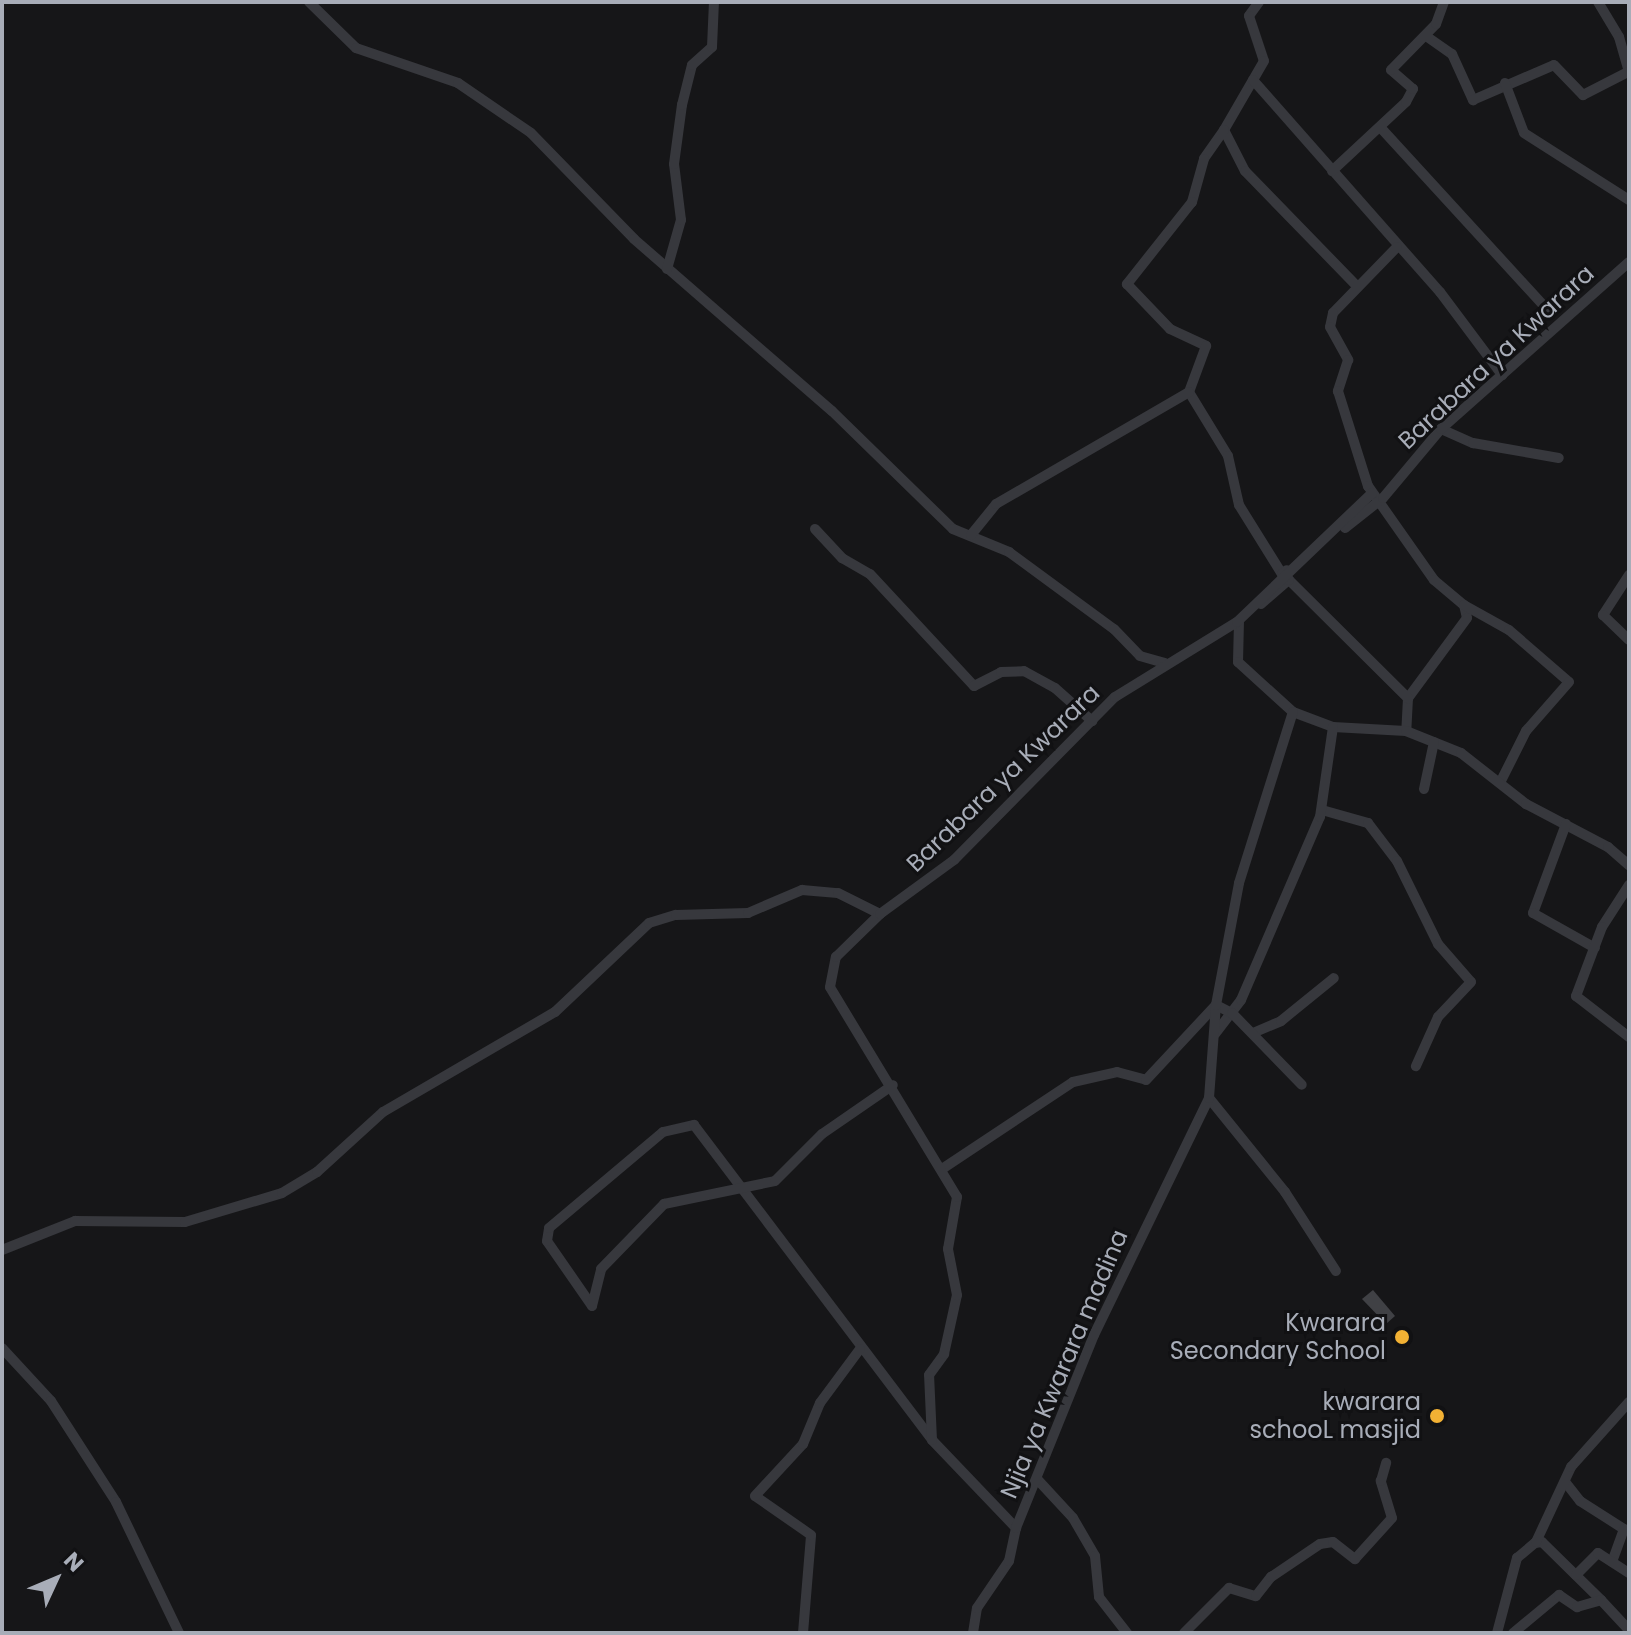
<!DOCTYPE html>
<style>
body{margin:0}
#map{position:relative;width:1631px;height:1635px;overflow:hidden;background:#161618;font-family:Poppins,sans-serif}
div>[style]{position:absolute}
.building>*{inset:0;background:#404145}
.street>*{height:10px;margin:-5px;padding:0 5px;transform-origin:5px;border-radius:5px;background:#37383d}
.dots>*{width:22px;height:22px;translate:-50% -50%;box-sizing:border-box;border:4px solid #111113;border-radius:50%}
span{translate:-50% -50%;white-space:nowrap;text-align:center;line-height:1.15;-webkit-text-stroke:6px #111113;paint-order:stroke}
.street-label{font-size:24px;color:#a8adb8}
.poi-label{font-size:24px;color:#a8adb8}
.right{translate:-100% -50%;text-align:right}
.frame{position:absolute;inset:0;border:4px solid #a8adb8;pointer-events:none}
.north{position:absolute;left:16px;top:1539px;width:80px;height:80px;-webkit-text-stroke:6px #111113;paint-order:stroke;rotate:46deg;font-size:22px;font-weight:700;line-height:32px;text-align:center;color:#a8adb8}
.north::after{content:'';display:block;margin:auto;width:28px;height:36px;background:#a8adb8;clip-path:polygon(50% 0,100% 100%,50% 72%,0 100%)}
</style>
<div id="map">
<div class="building">
<div style="clip-path:polygon(1373px 1290px,1395px 1316px,1386px 1324px,1362px 1299px)"></div>
</div>
<div class="street">
<div style="left:309px;top:2px;width:66px;rotate:44.4deg"></div>
<div style="left:356px;top:48px;width:108px;rotate:18.9deg"></div>
<div style="left:458px;top:83px;width:88px;rotate:34.4deg"></div>
<div style="left:531px;top:133px;width:148px;rotate:45.8deg"></div>
<div style="left:634px;top:239px;width:262px;rotate:41deg"></div>
<div style="left:832px;top:411px;width:169px;rotate:44.3deg"></div>
<div style="left:953px;top:529px;width:61px;rotate:22.3deg"></div>
<div style="left:1009px;top:552px;width:130px;rotate:36.3deg"></div>
<div style="left:1114px;top:629px;width:37px;rotate:46deg"></div>
<div style="left:1140px;top:656px;width:26px;rotate:16deg"></div>
<div style="left:1259px;top:2px;width:17px;rotate:126deg"></div>
<div style="left:1249px;top:16px;width:47px;rotate:71.6deg"></div>
<div style="left:1264px;top:61px;width:80px;rotate:120.1deg"></div>
<div style="left:1224px;top:130px;width:46px;rotate:62.9deg"></div>
<div style="left:1245px;top:171px;width:161px;rotate:45.8deg"></div>
<div style="left:1598px;top:2px;width:41px;rotate:59deg"></div>
<div style="left:1619px;top:37px;width:37px;rotate:74deg"></div>
<div style="left:1426px;top:36px;width:32px;rotate:35deg"></div>
<div style="left:1452px;top:54px;width:51px;rotate:65.5deg"></div>
<div style="left:1473px;top:100px;width:88px;rotate:-23.4deg"></div>
<div style="left:1554px;top:65px;width:42px;rotate:46deg"></div>
<div style="left:1583px;top:95px;width:51px;rotate:-27.1deg"></div>
<div style="left:1253px;top:80px;width:283px;rotate:48.6deg"></div>
<div style="left:1440px;top:292px;width:104px;rotate:53.2deg"></div>
<div style="left:1505px;top:83px;width:53px;rotate:69.2deg"></div>
<div style="left:1524px;top:133px;width:125px;rotate:32.5deg"></div>
<div style="left:1380px;top:127px;width:246px;rotate:47.5deg"></div>
<div style="left:1224px;top:130px;width:35px;rotate:125deg"></div>
<div style="left:1204px;top:159px;width:45px;rotate:105.6deg"></div>
<div style="left:1192px;top:202px;width:105px;rotate:128.4deg"></div>
<div style="left:1127px;top:284px;width:62px;rotate:46.3deg"></div>
<div style="left:1170px;top:329px;width:40px;rotate:25deg"></div>
<div style="left:1206px;top:346px;width:49px;rotate:110.3deg"></div>
<div style="left:1189px;top:392px;width:75px;rotate:58.6deg"></div>
<div style="left:1228px;top:456px;width:50px;rotate:77.3deg"></div>
<div style="left:1239px;top:505px;width:81px;rotate:58.1deg"></div>
<div style="left:1332px;top:171px;width:101px;rotate:-43deg"></div>
<div style="left:1406px;top:102px;width:15px;rotate:-62deg"></div>
<div style="left:1413px;top:89px;width:29px;rotate:-139deg"></div>
<div style="left:1391px;top:70px;width:64px;rotate:-45.6deg"></div>
<div style="left:1436px;top:24px;width:23px;rotate:-70deg"></div>
<div style="left:1397px;top:247px;width:92px;rotate:134.1deg"></div>
<div style="left:1333px;top:313px;width:14px;rotate:102deg"></div>
<div style="left:1330px;top:327px;width:38px;rotate:61deg"></div>
<div style="left:1348px;top:360px;width:33px;rotate:108deg"></div>
<div style="left:1338px;top:391px;width:100px;rotate:72.5deg"></div>
<div style="left:1368px;top:486px;width:115px;rotate:54.9deg"></div>
<div style="left:1434px;top:580px;width:39px;rotate:40deg"></div>
<div style="left:1464px;top:605px;width:13px;rotate:77deg"></div>
<div style="left:1467px;top:618px;width:99px;rotate:126.4deg"></div>
<div style="left:1408px;top:698px;width:33px;rotate:93deg"></div>
<div style="left:667px;top:269px;width:51px;rotate:-74.1deg"></div>
<div style="left:681px;top:220px;width:56px;rotate:-97.1deg"></div>
<div style="left:674px;top:164px;width:60px;rotate:-82.3deg"></div>
<div style="left:682px;top:105px;width:41px;rotate:-76deg"></div>
<div style="left:692px;top:65px;width:27px;rotate:-42deg"></div>
<div style="left:712px;top:47px;width:45px;rotate:-87.5deg"></div>
<div style="left:1441px;top:429px;width:35px;rotate:24deg"></div>
<div style="left:1473px;top:443px;width:87px;rotate:9.9deg"></div>
<div style="left:1345px;top:528px;width:48px;rotate:-38.3deg"></div>
<div style="left:1383px;top:498px;width:90px;rotate:-50deg"></div>
<div style="left:1441px;top:429px;width:251px;rotate:-41.6deg"></div>
<div style="left:815px;top:529px;width:40px;rotate:47deg"></div>
<div style="left:842px;top:558px;width:32px;rotate:30deg"></div>
<div style="left:870px;top:574px;width:153px;rotate:47.1deg"></div>
<div style="left:974px;top:686px;width:30px;rotate:-27deg"></div>
<div style="left:1001px;top:672px;width:23px;rotate:-2deg"></div>
<div style="left:1024px;top:671px;width:35px;rotate:29deg"></div>
<div style="left:1055px;top:688px;width:50px;rotate:41.7deg"></div>
<div style="left:971px;top:535px;width:40px;rotate:-51deg"></div>
<div style="left:996px;top:504px;width:223px;rotate:-30.1deg"></div>
<div style="left:1629px;top:575px;width:48px;rotate:123deg"></div>
<div style="left:1603px;top:615px;width:36px;rotate:44deg"></div>
<div style="left:1289px;top:580px;width:168px;rotate:44.8deg"></div>
<div style="left:1261px;top:604px;width:37px;rotate:-41deg"></div>
<div style="left:1289px;top:580px;width:9px;rotate:-139deg"></div>
<div style="left:1282px;top:574px;width:6px;rotate:-39deg"></div>
<div style="left:1464px;top:605px;width:51px;rotate:29.1deg"></div>
<div style="left:1509px;top:630px;width:79px;rotate:40.9deg"></div>
<div style="left:1569px;top:682px;width:65px;rotate:131.3deg"></div>
<div style="left:1526px;top:731px;width:58px;rotate:116.6deg"></div>
<div style="left:1239px;top:621px;width:41px;rotate:91.4deg"></div>
<div style="left:1238px;top:662px;width:74px;rotate:42.3deg"></div>
<div style="left:1293px;top:712px;width:43px;rotate:20.6deg"></div>
<div style="left:1333px;top:727px;width:73px;rotate:3.1deg"></div>
<div style="left:1406px;top:731px;width:59px;rotate:21.8deg"></div>
<div style="left:1461px;top:753px;width:83px;rotate:38.1deg"></div>
<div style="left:1526px;top:804px;width:93px;rotate:27.7deg"></div>
<div style="left:1608px;top:847px;width:28px;rotate:41deg"></div>
<div style="left:1424px;top:789px;width:48px;rotate:-78deg"></div>
<div style="left:1322px;top:810px;width:48px;rotate:15.8deg"></div>
<div style="left:1368px;top:823px;width:48px;rotate:52.7deg"></div>
<div style="left:1397px;top:861px;width:93px;rotate:63.7deg"></div>
<div style="left:1438px;top:944px;width:50px;rotate:49deg"></div>
<div style="left:1471px;top:982px;width:48px;rotate:133.3deg"></div>
<div style="left:1438px;top:1017px;width:54px;rotate:114.2deg"></div>
<div style="left:1566px;top:824px;width:95px;rotate:110.3deg"></div>
<div style="left:1533px;top:913px;width:71px;rotate:29.4deg"></div>
<div style="left:1629px;top:885px;width:50px;rotate:122.7deg"></div>
<div style="left:1602px;top:927px;width:74px;rotate:110.6deg"></div>
<div style="left:1576px;top:996px;width:67px;rotate:37.7deg"></div>
<div style="left:1253px;top:1033px;width:30px;rotate:-23deg"></div>
<div style="left:1281px;top:1021px;width:68px;rotate:-39.1deg"></div>
<div style="left:1215px;top:1034px;width:43px;rotate:-52.6deg"></div>
<div style="left:1241px;top:1000px;width:199px;rotate:-66.7deg"></div>
<div style="left:1320px;top:817px;width:91px;rotate:-81.8deg"></div>
<div style="left:1209px;top:1098px;width:121px;rotate:51deg"></div>
<div style="left:1285px;top:1192px;width:94px;rotate:57.2deg"></div>
<div style="left:942px;top:1169px;width:157px;rotate:-33.6deg"></div>
<div style="left:1073px;top:1082px;width:45px;rotate:-12.8deg"></div>
<div style="left:1117px;top:1072px;width:30px;rotate:15deg"></div>
<div style="left:1146px;top:1080px;width:103px;rotate:-47deg"></div>
<div style="left:1216px;top:1005px;width:18px;rotate:27deg"></div>
<div style="left:1232px;top:1013px;width:100px;rotate:45.8deg"></div>
<div style="left:2px;top:1250px;width:79px;rotate:-21.7deg"></div>
<div style="left:75px;top:1221px;width:110px;rotate:0.5deg"></div>
<div style="left:185px;top:1222px;width:101px;rotate:-16.6deg"></div>
<div style="left:282px;top:1193px;width:41px;rotate:-31deg"></div>
<div style="left:317px;top:1172px;width:89px;rotate:-42.3deg"></div>
<div style="left:383px;top:1112px;width:199px;rotate:-30.2deg"></div>
<div style="left:555px;top:1012px;width:129px;rotate:-43.4deg"></div>
<div style="left:649px;top:923px;width:28px;rotate:-17deg"></div>
<div style="left:676px;top:915px;width:72px;rotate:-1.6deg"></div>
<div style="left:748px;top:913px;width:59px;rotate:-23.1deg"></div>
<div style="left:802px;top:890px;width:36px;rotate:5deg"></div>
<div style="left:838px;top:893px;width:47px;rotate:26.6deg"></div>
<div style="left:592px;top:1306px;width:79px;rotate:-124.7deg"></div>
<div style="left:547px;top:1241px;width:13px;rotate:-81deg"></div>
<div style="left:549px;top:1228px;width:149px;rotate:-40.1deg"></div>
<div style="left:663px;top:1132px;width:32px;rotate:-13deg"></div>
<div style="left:694px;top:1125px;width:395px;rotate:52.9deg"></div>
<div style="left:932px;top:1440px;width:122px;rotate:46.3deg"></div>
<div style="left:592px;top:1306px;width:38px;rotate:-76deg"></div>
<div style="left:601px;top:1269px;width:91px;rotate:-45.9deg"></div>
<div style="left:664px;top:1204px;width:113px;rotate:-11.7deg"></div>
<div style="left:775px;top:1181px;width:66px;rotate:-45deg"></div>
<div style="left:822px;top:1134px;width:86px;rotate:-34.6deg"></div>
<div style="left:2px;top:1348px;width:72px;rotate:47.2deg"></div>
<div style="left:51px;top:1401px;width:120px;rotate:57.2deg"></div>
<div style="left:116px;top:1502px;width:145px;rotate:64.3deg"></div>
<div style="left:932px;top:1440px;width:65px;rotate:-92.6deg"></div>
<div style="left:929px;top:1375px;width:26px;rotate:-54deg"></div>
<div style="left:944px;top:1354px;width:60px;rotate:-77.6deg"></div>
<div style="left:957px;top:1295px;width:47px;rotate:-101.1deg"></div>
<div style="left:948px;top:1249px;width:53px;rotate:-80.2deg"></div>
<div style="left:957px;top:1197px;width:245px;rotate:-121.2deg"></div>
<div style="left:830px;top:987px;width:31px;rotate:-79deg"></div>
<div style="left:836px;top:957px;width:62px;rotate:-44.3deg"></div>
<div style="left:880px;top:914px;width:92px;rotate:-36.1deg"></div>
<div style="left:954px;top:860px;width:229px;rotate:-45.4deg"></div>
<div style="left:1115px;top:697px;width:143px;rotate:-31.6deg"></div>
<div style="left:1237px;top:622px;width:187px;rotate:-43.7deg"></div>
<div style="left:1037px;top:1479px;width:53px;rotate:47.3deg"></div>
<div style="left:1073px;top:1518px;width:44px;rotate:59.9deg"></div>
<div style="left:1095px;top:1556px;width:41px;rotate:84.4deg"></div>
<div style="left:1099px;top:1597px;width:46px;rotate:52.1deg"></div>
<div style="left:1566px;top:1483px;width:23px;rotate:52deg"></div>
<div style="left:1580px;top:1501px;width:52px;rotate:32.5deg"></div>
<div style="left:1624px;top:1529px;width:35px;rotate:110deg"></div>
<div style="left:1535px;top:1543px;width:7px;rotate:-8deg"></div>
<div style="left:1542px;top:1542px;width:83px;rotate:44.5deg"></div>
<div style="left:1576px;top:1575px;width:31px;rotate:-45deg"></div>
<div style="left:1598px;top:1553px;width:37px;rotate:33deg"></div>
<div style="left:803px;top:1633px;width:98px;rotate:-85.3deg"></div>
<div style="left:811px;top:1535px;width:68px;rotate:-145.1deg"></div>
<div style="left:755px;top:1496px;width:71px;rotate:-47.3deg"></div>
<div style="left:803px;top:1444px;width:44px;rotate:-67.5deg"></div>
<div style="left:820px;top:1403px;width:67px;rotate:-53.5deg"></div>
<div style="left:973px;top:1633px;width:25px;rotate:-81deg"></div>
<div style="left:977px;top:1608px;width:57px;rotate:-55.8deg"></div>
<div style="left:1009px;top:1561px;width:34px;rotate:-78deg"></div>
<div style="left:1016px;top:1528px;width:208px;rotate:-68deg"></div>
<div style="left:1094px;top:1335px;width:263px;rotate:-64.1deg"></div>
<div style="left:1209px;top:1098px;width:93px;rotate:-85.7deg"></div>
<div style="left:1216px;top:1005px;width:124px;rotate:-79.3deg"></div>
<div style="left:1239px;top:883px;width:179px;rotate:-72.5deg"></div>
<div style="left:1184px;top:1633px;width:64px;rotate:-45deg"></div>
<div style="left:1229px;top:1588px;width:28px;rotate:17deg"></div>
<div style="left:1256px;top:1596px;width:24px;rotate:-52deg"></div>
<div style="left:1271px;top:1577px;width:59px;rotate:-34deg"></div>
<div style="left:1320px;top:1544px;width:13px;rotate:-9deg"></div>
<div style="left:1333px;top:1542px;width:28px;rotate:38deg"></div>
<div style="left:1355px;top:1559px;width:55px;rotate:-47.9deg"></div>
<div style="left:1392px;top:1518px;width:39px;rotate:-107deg"></div>
<div style="left:1381px;top:1481px;width:19px;rotate:-74deg"></div>
<div style="left:1497px;top:1633px;width:78px;rotate:-75.1deg"></div>
<div style="left:1517px;top:1558px;width:25px;rotate:-40deg"></div>
<div style="left:1536px;top:1542px;width:83px;rotate:-65deg"></div>
<div style="left:1571px;top:1467px;width:87px;rotate:-48.3deg"></div>
<div style="left:1513px;top:1633px;width:60px;rotate:-39.6deg"></div>
<div style="left:1559px;top:1595px;width:22px;rotate:34deg"></div>
<div style="left:1577px;top:1607px;width:25px;rotate:-16deg"></div>
<div style="left:1601px;top:1600px;width:41px;rotate:47deg"></div>
</div>
<div class="dots">
<div style="left:1402px;top:1337px;background:#f2b134"></div>
<div style="left:1437px;top:1416px;background:#f2b134"></div>
</div>
<div class="street-label">
<span style="left:1496px;top:357px;rotate:-43deg">Barabara ya Kwarara</span>
<span style="left:1003px;top:778px;rotate:-44deg">Barabara ya Kwarara</span>
<span style="left:1064px;top:1364px;rotate:-67deg">Njia ya Kwarara madina</span>
</div>
<div class="poi-label">
<span class="right" style="left:1386px;top:1337px">Kwarara<br>Secondary School</span>
<span class="right" style="left:1421px;top:1416px">kwarara<br>schooL masjid</span>
</div>
<div class="frame"></div>
<div class="north">N</div>
</div>
